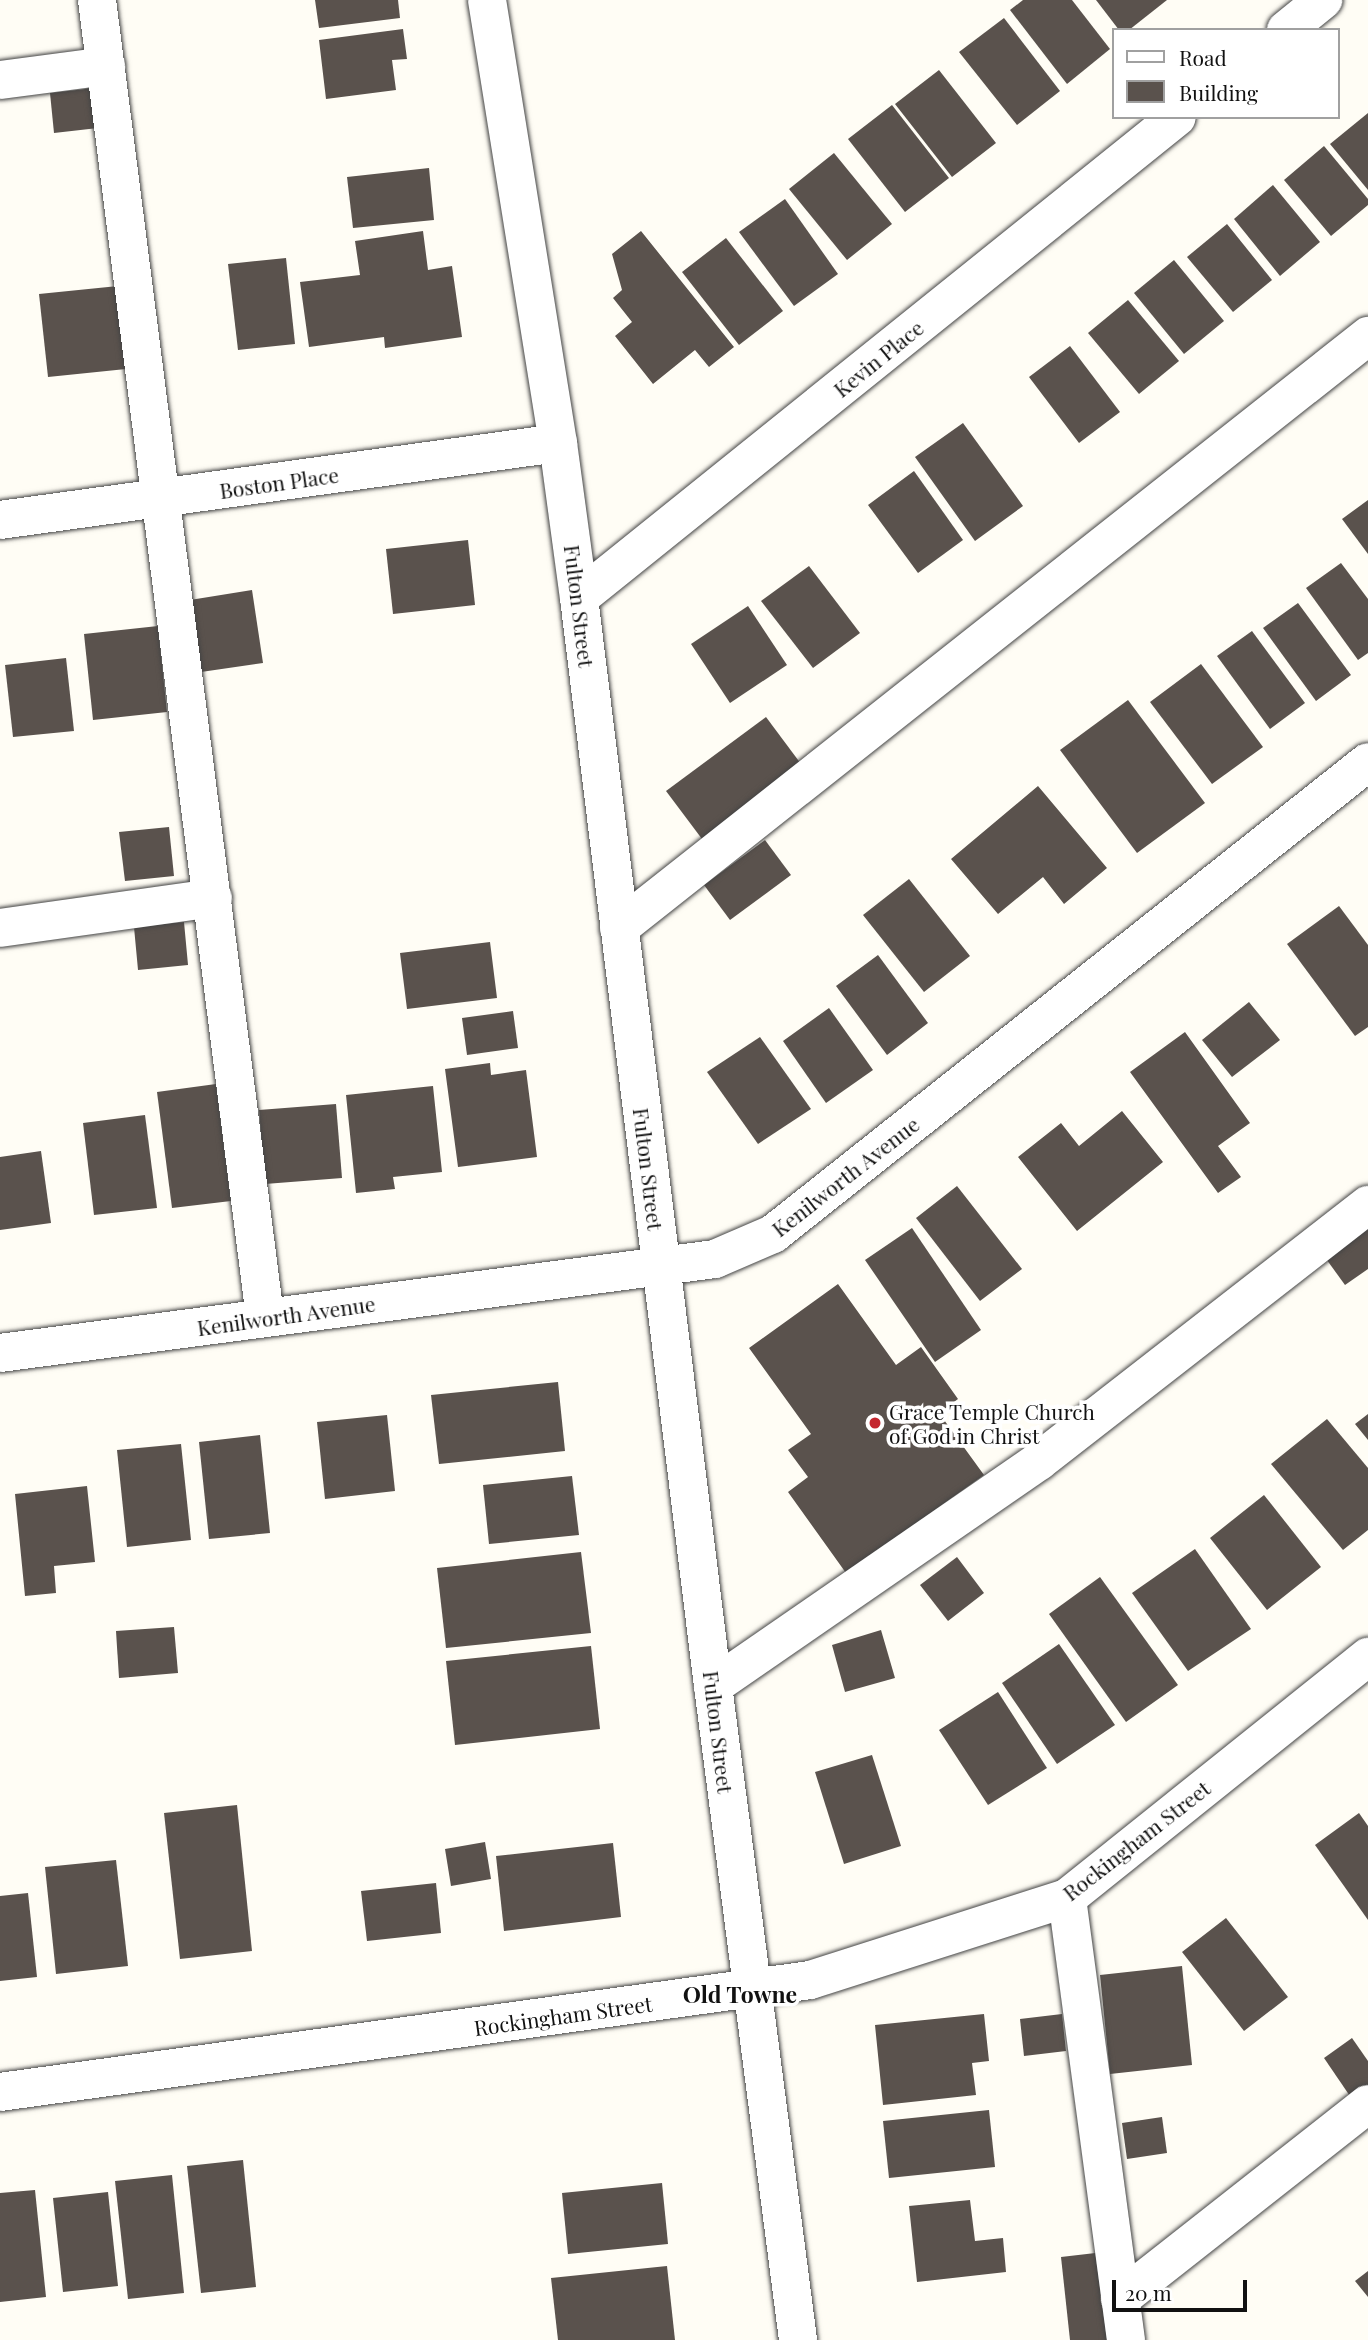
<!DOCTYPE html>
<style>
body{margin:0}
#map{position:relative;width:1368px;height:2340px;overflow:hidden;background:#fffdf5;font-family:"Playfair Display",serif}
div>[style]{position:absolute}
.building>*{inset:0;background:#5a524d}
.roads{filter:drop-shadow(0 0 2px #444) drop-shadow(0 0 2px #444)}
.minor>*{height:38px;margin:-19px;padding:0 19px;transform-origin:19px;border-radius:19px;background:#fff}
.dots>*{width:19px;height:19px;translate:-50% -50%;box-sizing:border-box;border:4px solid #fff;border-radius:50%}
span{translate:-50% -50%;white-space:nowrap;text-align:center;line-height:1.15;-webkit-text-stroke:7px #fff;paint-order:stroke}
.street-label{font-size:21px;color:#111}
.poi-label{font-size:21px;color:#111}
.left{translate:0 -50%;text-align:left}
.neighbourhood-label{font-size:23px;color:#111;font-weight:700}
.legend{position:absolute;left:1112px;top:28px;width:228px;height:91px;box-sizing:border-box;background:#fff;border:2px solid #a0a0a0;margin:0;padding:9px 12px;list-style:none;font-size:21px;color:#111}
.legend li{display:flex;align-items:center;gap:14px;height:35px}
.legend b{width:35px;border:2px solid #a0a0a0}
.scale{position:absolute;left:1112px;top:2280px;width:135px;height:32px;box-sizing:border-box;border:4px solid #111;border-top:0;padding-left:9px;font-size:21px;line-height:24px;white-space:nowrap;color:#111;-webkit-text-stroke:5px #fff;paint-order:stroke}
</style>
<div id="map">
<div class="building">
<i style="clip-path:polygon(315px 0,398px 0,400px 18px,319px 28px)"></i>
<i style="clip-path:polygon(1023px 0,1072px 0,1110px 49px,1067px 84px,1010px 10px)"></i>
<i style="clip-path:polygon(1096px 0,1167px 0,1129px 30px,1119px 30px)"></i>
<i style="clip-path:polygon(1004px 18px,1060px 91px,1017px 125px,959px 52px)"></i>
<i style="clip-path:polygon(403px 29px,407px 59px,392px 60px,396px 90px,326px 99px,319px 40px)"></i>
<i style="clip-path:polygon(939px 70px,996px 143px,952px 177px,895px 104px)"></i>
<i style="clip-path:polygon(94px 88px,98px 128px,54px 133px,50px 93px)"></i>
<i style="clip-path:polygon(892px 105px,949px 178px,905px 212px,848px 139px)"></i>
<i style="clip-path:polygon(1368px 113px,1368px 190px,1330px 144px)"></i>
<i style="clip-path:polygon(1324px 146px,1368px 199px,1368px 205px,1331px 236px,1284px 180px)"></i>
<i style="clip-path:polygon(834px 153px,892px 224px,847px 260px,789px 189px)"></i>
<i style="clip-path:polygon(429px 168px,434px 220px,353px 228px,347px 177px)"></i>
<i style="clip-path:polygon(1273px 185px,1320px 242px,1280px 276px,1234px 219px)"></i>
<i style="clip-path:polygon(785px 199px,838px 274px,794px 306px,739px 232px)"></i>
<i style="clip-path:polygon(1227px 224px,1272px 280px,1233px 312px,1187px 257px)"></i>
<i style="clip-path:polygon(423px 231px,428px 270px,452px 266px,462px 337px,385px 348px,384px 337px,309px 347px,300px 282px,360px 275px,355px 241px)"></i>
<i style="clip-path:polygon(641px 231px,734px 347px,709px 367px,695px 350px,653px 384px,615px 336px,632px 322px,613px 298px,622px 290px,612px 254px)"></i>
<i style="clip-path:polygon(726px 238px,783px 311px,739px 345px,682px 272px)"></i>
<i style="clip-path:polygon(286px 258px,295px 344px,238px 350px,228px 264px)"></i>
<i style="clip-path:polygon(1174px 260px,1224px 321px,1184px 354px,1134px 293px)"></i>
<i style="clip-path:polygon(118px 286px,126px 369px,48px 377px,39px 294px)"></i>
<i style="clip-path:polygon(1128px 300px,1179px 361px,1139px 394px,1088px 333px)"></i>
<i style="clip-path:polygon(1070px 346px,1120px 412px,1079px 443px,1029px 377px)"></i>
<i style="clip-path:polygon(963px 423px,1023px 506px,975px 541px,915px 457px)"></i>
<i style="clip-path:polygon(914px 471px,963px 540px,918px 573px,868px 505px)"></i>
<i style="clip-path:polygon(1368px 500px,1368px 554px,1342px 519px)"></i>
<i style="clip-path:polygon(468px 540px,475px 605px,393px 614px,386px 549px)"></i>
<i style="clip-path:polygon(1341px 563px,1368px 599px,1368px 653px,1358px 660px,1306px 588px)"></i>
<i style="clip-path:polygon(809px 566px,860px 633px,813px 668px,761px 601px)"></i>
<i style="clip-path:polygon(252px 590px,263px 663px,201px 672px,190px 600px)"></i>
<i style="clip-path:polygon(1298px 603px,1351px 675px,1316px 701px,1263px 628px)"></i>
<i style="clip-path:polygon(748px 606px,787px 665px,730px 703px,691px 644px)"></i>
<i style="clip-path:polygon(158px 626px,167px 712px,93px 720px,84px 634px)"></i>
<i style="clip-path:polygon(1252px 631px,1305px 703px,1270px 729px,1217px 656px)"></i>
<i style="clip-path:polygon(66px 658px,74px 731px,13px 737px,5px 665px)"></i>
<i style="clip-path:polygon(1201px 664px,1263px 747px,1212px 784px,1150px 702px)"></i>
<i style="clip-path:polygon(1128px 700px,1205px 803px,1137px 853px,1060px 750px)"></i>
<i style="clip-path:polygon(766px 717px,804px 768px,705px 843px,666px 791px)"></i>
<i style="clip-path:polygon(1038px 786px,1107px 868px,1064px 904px,1043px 877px,998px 914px,951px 859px)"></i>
<i style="clip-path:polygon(169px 827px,174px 876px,125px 881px,119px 832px)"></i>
<i style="clip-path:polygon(765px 840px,791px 875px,730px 920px,704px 885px)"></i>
<i style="clip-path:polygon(909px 879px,970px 956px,924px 992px,863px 915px)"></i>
<i style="clip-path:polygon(1339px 906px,1368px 945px,1368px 1027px,1355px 1036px,1287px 944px)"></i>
<i style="clip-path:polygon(184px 922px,188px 965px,138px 970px,134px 927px)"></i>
<i style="clip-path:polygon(490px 942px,497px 998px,407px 1009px,400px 953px)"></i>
<i style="clip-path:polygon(878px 955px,928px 1023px,887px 1055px,836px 986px)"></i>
<i style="clip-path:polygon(1249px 1002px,1280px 1040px,1232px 1077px,1202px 1040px)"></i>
<i style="clip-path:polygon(829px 1008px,873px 1070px,826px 1103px,783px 1041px)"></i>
<i style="clip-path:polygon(513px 1011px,518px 1048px,467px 1055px,462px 1018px)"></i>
<i style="clip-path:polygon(1185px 1032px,1250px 1123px,1218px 1146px,1241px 1177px,1218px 1193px,1130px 1072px)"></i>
<i style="clip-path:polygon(760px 1037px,811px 1109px,758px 1144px,707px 1072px)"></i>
<i style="clip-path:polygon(490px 1063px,491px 1075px,526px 1070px,537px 1157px,458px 1167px,445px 1069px)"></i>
<i style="clip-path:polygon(216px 1084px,231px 1201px,172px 1208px,157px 1092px)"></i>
<i style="clip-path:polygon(433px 1086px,442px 1172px,393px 1177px,395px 1189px,356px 1193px,346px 1095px)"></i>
<i style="clip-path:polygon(336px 1104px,342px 1178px,265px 1184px,259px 1110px)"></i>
<i style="clip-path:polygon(1122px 1111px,1163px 1162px,1077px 1231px,1018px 1157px,1061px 1123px,1079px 1146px)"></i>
<i style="clip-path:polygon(145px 1115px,157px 1208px,94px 1215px,83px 1123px)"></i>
<i style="clip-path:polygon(41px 1151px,51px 1223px,0 1230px,0 1157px)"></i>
<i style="clip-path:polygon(957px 1186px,1022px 1269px,980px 1301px,916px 1218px)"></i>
<i style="clip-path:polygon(1368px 1226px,1368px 1269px,1345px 1285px,1324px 1256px)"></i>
<i style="clip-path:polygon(912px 1228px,981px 1330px,935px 1362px,865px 1260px)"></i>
<i style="clip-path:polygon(838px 1284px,896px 1365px,921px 1347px,958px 1399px,939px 1413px,984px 1475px,846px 1573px,788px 1492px,808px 1477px,788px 1450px,811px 1434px,749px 1348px)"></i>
<i style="clip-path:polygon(558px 1382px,565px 1451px,439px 1464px,431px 1395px)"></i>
<i style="clip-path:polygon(1368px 1414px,1368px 1440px,1355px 1424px)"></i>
<i style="clip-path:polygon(387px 1415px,395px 1491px,325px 1499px,317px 1422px)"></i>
<i style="clip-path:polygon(1327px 1419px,1368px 1468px,1368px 1530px,1343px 1550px,1271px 1464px)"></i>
<i style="clip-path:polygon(260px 1435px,270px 1533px,209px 1539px,199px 1442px)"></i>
<i style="clip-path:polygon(181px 1444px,191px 1540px,127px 1547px,117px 1450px)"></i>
<i style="clip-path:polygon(572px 1476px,579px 1535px,489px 1544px,483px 1485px)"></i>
<i style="clip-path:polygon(87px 1486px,95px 1562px,54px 1566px,56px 1593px,25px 1596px,15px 1494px)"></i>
<i style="clip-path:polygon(1264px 1495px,1321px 1567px,1267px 1610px,1210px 1538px)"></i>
<i style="clip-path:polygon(1195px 1549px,1251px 1629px,1188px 1671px,1132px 1593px)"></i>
<i style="clip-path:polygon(581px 1552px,591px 1633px,446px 1648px,437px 1568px)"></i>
<i style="clip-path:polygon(957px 1557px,984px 1593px,948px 1621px,920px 1585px)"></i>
<i style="clip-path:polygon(1100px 1577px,1178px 1685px,1126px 1722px,1049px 1614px)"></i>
<i style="clip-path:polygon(174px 1627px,178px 1673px,119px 1678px,116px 1631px)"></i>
<i style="clip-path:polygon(881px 1630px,895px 1678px,845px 1692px,832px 1645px)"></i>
<i style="clip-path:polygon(1059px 1644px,1115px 1725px,1057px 1764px,1002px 1683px)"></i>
<i style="clip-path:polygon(591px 1646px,600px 1729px,455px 1745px,446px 1661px)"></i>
<i style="clip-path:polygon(998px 1692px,1047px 1768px,988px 1805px,939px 1730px)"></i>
<i style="clip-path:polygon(872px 1755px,901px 1846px,844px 1864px,815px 1772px)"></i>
<i style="clip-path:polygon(237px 1805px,252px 1951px,180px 1959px,164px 1813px)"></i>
<i style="clip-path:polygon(1359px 1813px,1368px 1826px,1368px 1920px,1315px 1845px)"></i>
<i style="clip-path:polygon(485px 1842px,491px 1879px,451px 1886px,445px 1849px)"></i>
<i style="clip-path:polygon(613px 1843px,621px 1917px,504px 1931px,496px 1856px)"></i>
<i style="clip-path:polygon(116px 1860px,128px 1966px,56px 1974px,45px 1867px)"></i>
<i style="clip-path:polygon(436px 1883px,441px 1933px,367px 1941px,361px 1891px)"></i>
<i style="clip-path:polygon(28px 1893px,37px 1977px,0 1981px,0 1896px)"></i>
<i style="clip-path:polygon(1226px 1918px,1288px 1997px,1244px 2031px,1182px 1952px)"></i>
<i style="clip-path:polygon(1182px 1966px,1192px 2065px,1110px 2074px,1100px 1975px)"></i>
<i style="clip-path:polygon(984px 2014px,989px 2061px,972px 2063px,976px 2095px,883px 2105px,875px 2025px)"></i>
<i style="clip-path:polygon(1062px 2014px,1066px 2051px,1024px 2056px,1020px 2019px)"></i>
<i style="clip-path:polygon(1352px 2038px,1368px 2061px,1368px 2092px,1354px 2102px,1324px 2058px)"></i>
<i style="clip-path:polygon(989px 2110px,995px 2167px,889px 2178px,883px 2121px)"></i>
<i style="clip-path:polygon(1162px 2117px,1167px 2153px,1127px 2159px,1122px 2123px)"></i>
<i style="clip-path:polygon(243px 2160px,256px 2287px,201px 2293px,187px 2166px)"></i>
<i style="clip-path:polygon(172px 2175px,184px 2293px,128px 2299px,115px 2181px)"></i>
<i style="clip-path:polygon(662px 2183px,668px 2244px,568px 2254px,562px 2193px)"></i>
<i style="clip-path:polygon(35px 2190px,46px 2297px,0 2302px,0 2193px)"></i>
<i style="clip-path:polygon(108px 2192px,118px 2286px,63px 2292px,53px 2198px)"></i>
<i style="clip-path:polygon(970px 2200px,975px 2241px,1003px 2238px,1006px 2272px,917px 2282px,909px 2206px)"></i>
<i style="clip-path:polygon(1104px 2252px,1114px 2340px,1070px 2340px,1061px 2257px)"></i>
<i style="clip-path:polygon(667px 2266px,675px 2340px,558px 2340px,551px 2278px)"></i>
<i style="clip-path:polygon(1368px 2271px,1368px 2297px,1355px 2281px)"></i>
</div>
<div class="roads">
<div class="minor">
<i style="left:97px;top:0;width:1328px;rotate:82.73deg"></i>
<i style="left:487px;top:0;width:449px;rotate:80.9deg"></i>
<i style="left:558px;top:443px;width:156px;rotate:82.3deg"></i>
<i style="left:579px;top:598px;width:1096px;rotate:82.98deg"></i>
<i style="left:713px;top:1686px;width:660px;rotate:82.59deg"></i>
<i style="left:1286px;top:30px;width:48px;rotate:-39deg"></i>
<i style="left:0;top:80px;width:107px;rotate:-7.5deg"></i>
<i style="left:0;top:520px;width:563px;rotate:-7.86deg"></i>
<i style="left:579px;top:598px;width:767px;rotate:-38.81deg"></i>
<i style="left:0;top:928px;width:215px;rotate:-8deg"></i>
<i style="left:619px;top:928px;width:955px;rotate:-38.32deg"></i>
<i style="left:0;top:1353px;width:721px;rotate:-7.49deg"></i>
<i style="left:715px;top:1259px;width:63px;rotate:-23.3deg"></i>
<i style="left:773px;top:1234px;width:759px;rotate:-38.42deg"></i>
<i style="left:713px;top:1686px;width:396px;rotate:-34.6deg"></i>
<i style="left:1039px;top:1461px;width:417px;rotate:-37.9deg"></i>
<i style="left:1067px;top:1898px;width:446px;rotate:82.4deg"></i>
<i style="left:0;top:2092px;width:818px;rotate:-7.87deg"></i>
<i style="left:810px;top:1980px;width:270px;rotate:-17.7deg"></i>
<i style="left:1067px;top:1898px;width:386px;rotate:-38.7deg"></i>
<i style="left:1120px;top:2299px;width:315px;rotate:-38.2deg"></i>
</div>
</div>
<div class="dots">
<i style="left:875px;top:1423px;background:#c4262e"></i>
</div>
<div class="street-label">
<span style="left:878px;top:358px;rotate:-39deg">Kevin Place</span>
<span style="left:279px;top:482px;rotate:-8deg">Boston Place</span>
<span style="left:580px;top:606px;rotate:83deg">Fulton Street</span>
<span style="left:649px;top:1169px;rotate:83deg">Fulton Street</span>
<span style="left:845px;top:1176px;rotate:-38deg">Kenilworth Avenue</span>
<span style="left:286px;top:1315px;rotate:-8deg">Kenilworth Avenue</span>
<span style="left:719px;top:1732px;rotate:83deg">Fulton Street</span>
<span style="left:1136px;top:1840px;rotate:-38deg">Rockingham Street</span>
<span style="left:563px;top:2015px;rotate:-8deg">Rockingham Street</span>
</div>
<div class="poi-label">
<span class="left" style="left:889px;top:1423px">Grace Temple Church<br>of God in Christ</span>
</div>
<div class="neighbourhood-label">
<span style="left:740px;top:1994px">Old Towne</span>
</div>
<ul class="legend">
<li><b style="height:9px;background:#fff"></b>Road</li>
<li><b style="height:19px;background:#5a524d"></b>Building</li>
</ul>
<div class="scale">20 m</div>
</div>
